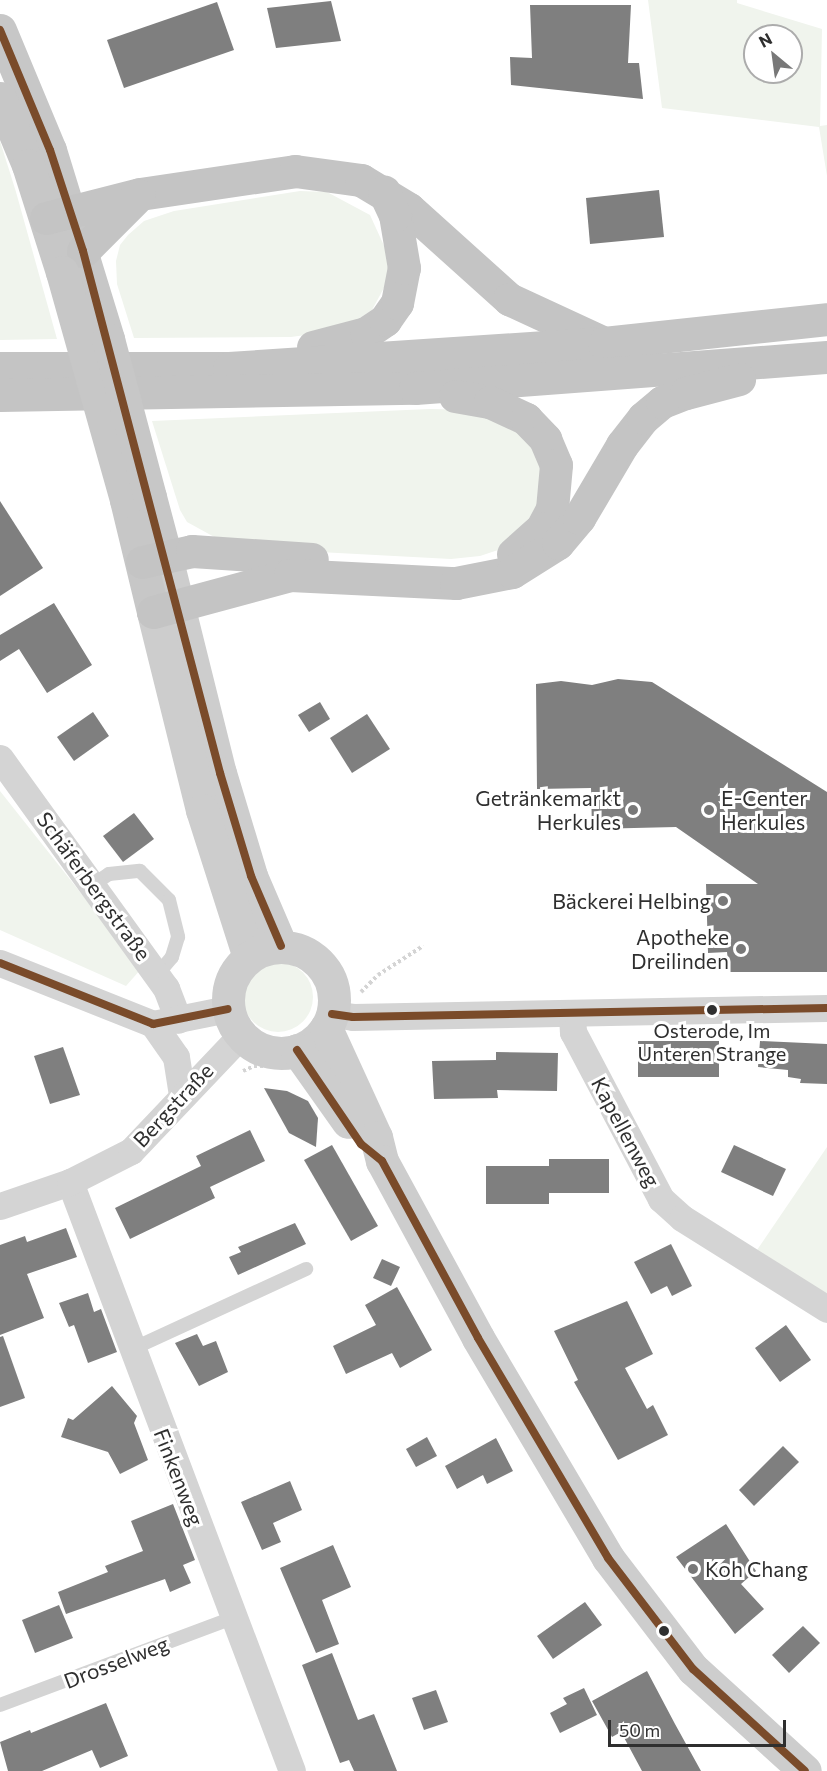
<!DOCTYPE html>
<meta charset="utf-8">
<style>
body{margin:0}
#map{position:relative;width:827px;height:1771px;overflow:hidden;background:#fff;font-family:Commissioner,sans-serif}
div>[style]{position:absolute}
.green>*{inset:0;background:#f0f4ed}
.round{border-radius:50%}
.building>*{inset:0;background:#7f7f7f}
.path>*{height:4px;margin-top:-2px;transform-origin:0;background:repeating-linear-gradient(90deg,#d4d4d4 0 3px,transparent 0 6px)}
.service>*{height:14px;margin:-7px;padding:0 7px;transform-origin:7px;border-radius:7px;background:#d4d4d4}
.minor>*{height:27px;margin:-13.5px;padding:0 13.5px;transform-origin:13.5px;border-radius:13.5px;background:#d4d4d4}
.secondary>*{height:33px;margin:-16.5px;padding:0 16.5px;transform-origin:16.5px;border-radius:16.5px;background:#cdcdcd}
.secondary>.ring{margin:-16.5px;padding:0;box-sizing:content-box;background:none;border:33px solid #cdcdcd;border-radius:50%}
.primary>*{height:33px;margin:-16.5px;padding:0 16.5px;transform-origin:16.5px;border-radius:16.5px;background:#c7c7c7}
.trunk>*{height:33px;margin:-16.5px;padding:0 16.5px;transform-origin:16.5px;border-radius:16.5px;background:#c4c4c4}
.primary-bridge>*{height:33px;margin:-16.5px;padding:0 16.5px;transform-origin:16.5px;border-radius:16.5px;background:#c7c7c7}
.bus-1>*{height:8px;margin:-4px;padding:0 4px;transform-origin:4px;border-radius:4px;background:#7a4b2a}
.dots>*{width:16px;height:16px;translate:-50% -50%;box-sizing:border-box;border:3px solid #fff;border-radius:50%}
span{translate:-50% -50%;white-space:nowrap;text-align:center;line-height:1.15;-webkit-text-stroke:6px #fff;paint-order:stroke}
.bus-label{font-size:20px;color:#2f2f2f}
.poi-label{font-size:21px;color:#2f2f2f}
.right{translate:-100% -50%;text-align:right}
.left{translate:0 -50%;text-align:left}
.street-label{font-size:21px;color:#2f2f2f}
.north{position:absolute;left:743px;top:24px;width:60px;height:60px;box-sizing:border-box;background:#fff;border:2px solid #acacac;border-radius:50%;rotate:331deg;font-size:16px;font-weight:700;line-height:24px;text-align:center;color:#2f2f2f}
.north::after{content:'';display:block;margin:auto;width:21px;height:27px;background:#787878;clip-path:polygon(50% 0,100% 100%,50% 72%,0 100%)}
.scale{position:absolute;left:608px;top:1720px;width:178px;height:27px;box-sizing:border-box;border:3px solid #2f2f2f;border-top:0;padding-left:8px;font-size:18px;line-height:21px;white-space:nowrap;color:#2f2f2f;-webkit-text-stroke:4px #fff;paint-order:stroke}
</style>
<div id="map">
<div class="green">
<i style="clip-path:polygon(evenodd,648px 0,737px 0,737px 3px,822px 29px,820px 126px,827px 125px,827px 176px,819px 127px,662px 108px,648px 0,755px 36px,791px 36px,791px 72px,755px 72px,755px 36px)"></i>
<i style="clip-path:polygon(0 141px,16px 192px,57px 339px,0 340px)"></i>
<i style="clip-path:polygon(300px 191px,327px 192px,370px 215px,391px 261px,386px 284px,372px 310px,342px 330px,291px 337px,134px 338px,117px 284px,116px 261px,120px 245px,128px 235px,144px 221px,174px 211px)"></i>
<i style="clip-path:polygon(430px 409px,476px 410px,505px 420px,535px 445px,543px 468px,540px 506px,501px 549px,480px 556px,451px 559px,319px 552px,218px 539px,187px 522px,180px 510px,152px 421px)"></i>
<i style="clip-path:polygon(0 791px,141px 969px,126px 986px,0 930px)"></i>
<i class="round" style="left:243px;top:962px;width:70px;height:70px"></i>
<i style="clip-path:polygon(827px 1147px,827px 1302px,755px 1253px)"></i>
</div>
<div class="building">
<i style="clip-path:polygon(331px 1px,341px 41px,276px 48px,267px 8px)"></i>
<i style="clip-path:polygon(217px 2px,234px 50px,124px 88px,107px 40px)"></i>
<i style="clip-path:polygon(530px 5px,631px 5px,628px 63px,639px 63px,643px 99px,511px 85px,510px 57px,532px 58px)"></i>
<i style="clip-path:polygon(659px 190px,664px 237px,590px 244px,586px 198px)"></i>
<i style="clip-path:polygon(0 501px,43px 568px,0 596px)"></i>
<i style="clip-path:polygon(54px 603px,92px 665px,47px 693px,19px 649px,0 661px,0 635px)"></i>
<i style="clip-path:polygon(618px 679px,652px 682px,827px 792px,827px 972px,729px 972px,727px 952px,708px 953px,706px 884px,758px 884px,676px 827px,592px 829px,591px 788px,537px 789px,536px 684px,561px 681px,592px 685px)"></i>
<i style="clip-path:polygon(320px 702px,330px 719px,309px 732px,298px 715px)"></i>
<i style="clip-path:polygon(93px 712px,109px 736px,74px 761px,57px 737px)"></i>
<i style="clip-path:polygon(367px 714px,390px 749px,352px 773px,330px 738px)"></i>
<i style="clip-path:polygon(134px 813px,154px 839px,123px 862px,103px 836px)"></i>
<i style="clip-path:polygon(638px 1041px,719px 1041px,719px 1077px,638px 1077px)"></i>
<i style="clip-path:polygon(760px 1041px,827px 1044px,827px 1084px,800px 1083px,801px 1079px,788px 1077px,788px 1070px,758px 1067px)"></i>
<i style="clip-path:polygon(63px 1047px,80px 1095px,50px 1104px,34px 1056px)"></i>
<i style="clip-path:polygon(496px 1052px,558px 1053px,557px 1091px,497px 1090px,498px 1098px,434px 1099px,432px 1061px,496px 1060px)"></i>
<i style="clip-path:polygon(264px 1088px,287px 1091px,308px 1101px,318px 1118px,316px 1147px,289px 1133px)"></i>
<i style="clip-path:polygon(250px 1130px,265px 1161px,210px 1187px,215px 1198px,130px 1239px,115px 1208px,201px 1166px,196px 1156px)"></i>
<i style="clip-path:polygon(332px 1145px,378px 1226px,351px 1241px,304px 1160px)"></i>
<i style="clip-path:polygon(734px 1145px,786px 1169px,773px 1196px,721px 1172px)"></i>
<i style="clip-path:polygon(549px 1159px,609px 1159px,609px 1193px,549px 1193px,549px 1204px,486px 1204px,486px 1166px,549px 1166px)"></i>
<i style="clip-path:polygon(295px 1223px,306px 1244px,238px 1275px,229px 1257px,241px 1252px,238px 1247px)"></i>
<i style="clip-path:polygon(66px 1228px,77px 1257px,27px 1274px,44px 1318px,0 1335px,0 1245px,25px 1236px,27px 1242px)"></i>
<i style="clip-path:polygon(671px 1244px,692px 1286px,672px 1296px,667px 1286px,651px 1294px,634px 1262px)"></i>
<i style="clip-path:polygon(382px 1259px,400px 1267px,391px 1286px,373px 1278px)"></i>
<i style="clip-path:polygon(397px 1287px,432px 1350px,400px 1368px,392px 1353px,346px 1374px,333px 1346px,376px 1325px,365px 1305px)"></i>
<i style="clip-path:polygon(88px 1293px,94px 1312px,101px 1309px,117px 1352px,88px 1363px,74px 1325px,69px 1327px,59px 1303px)"></i>
<i style="clip-path:polygon(627px 1301px,653px 1354px,625px 1368px,647px 1409px,653px 1405px,668px 1435px,618px 1460px,574px 1382px,578px 1380px,554px 1331px)"></i>
<i style="clip-path:polygon(786px 1325px,811px 1360px,780px 1382px,755px 1348px)"></i>
<i style="clip-path:polygon(197px 1334px,203px 1346px,216px 1341px,228px 1372px,199px 1386px,175px 1343px)"></i>
<i style="clip-path:polygon(3px 1336px,25px 1398px,0 1407px,0 1337px)"></i>
<i style="clip-path:polygon(112px 1386px,137px 1416px,134px 1423px,148px 1460px,120px 1474px,108px 1452px,61px 1437px,68px 1418px,73px 1420px)"></i>
<i style="clip-path:polygon(427px 1437px,437px 1456px,416px 1467px,406px 1449px)"></i>
<i style="clip-path:polygon(496px 1438px,513px 1471px,487px 1484px,483px 1475px,457px 1489px,445px 1466px)"></i>
<i style="clip-path:polygon(783px 1446px,799px 1462px,754px 1506px,739px 1490px)"></i>
<i style="clip-path:polygon(290px 1481px,302px 1510px,273px 1523px,281px 1542px,262px 1550px,241px 1502px)"></i>
<i style="clip-path:polygon(173px 1504px,195px 1560px,183px 1565px,191px 1583px,170px 1592px,165px 1579px,66px 1614px,58px 1592px,108px 1572px,105px 1566px,143px 1551px,131px 1521px)"></i>
<i style="clip-path:polygon(726px 1524px,756px 1571px,741px 1584px,764px 1609px,735px 1634px,676px 1557px)"></i>
<i style="clip-path:polygon(333px 1545px,351px 1587px,322px 1600px,339px 1644px,316px 1653px,280px 1568px)"></i>
<i style="clip-path:polygon(585px 1602px,602px 1625px,553px 1659px,537px 1636px)"></i>
<i style="clip-path:polygon(59px 1605px,73px 1638px,35px 1653px,22px 1620px)"></i>
<i style="clip-path:polygon(803px 1626px,820px 1643px,789px 1673px,772px 1655px)"></i>
<i style="clip-path:polygon(332px 1653px,358px 1720px,374px 1714px,397px 1771px,354px 1771px,349px 1760px,340px 1763px,302px 1665px)"></i>
<i style="clip-path:polygon(647px 1671px,675px 1724px,701px 1771px,642px 1771px,621px 1732px,612px 1737px,592px 1701px)"></i>
<i style="clip-path:polygon(584px 1688px,597px 1715px,560px 1733px,550px 1713px,567px 1704px,563px 1698px)"></i>
<i style="clip-path:polygon(436px 1690px,448px 1722px,424px 1730px,412px 1698px)"></i>
<i style="clip-path:polygon(106px 1703px,128px 1756px,100px 1768px,92px 1750px,42px 1771px,8px 1771px,0 1742px,30px 1730px,31px 1733px)"></i>
</div>
<div class="path">
<i style="left:361px;top:992px;width:24px;rotate:-45deg"></i>
<i style="left:378px;top:975px;width:54px;rotate:-32.8deg"></i>
<i style="left:243px;top:1071px;width:12px;rotate:-24deg"></i>
<i style="left:254px;top:1066px;width:19px"></i>
</div>
<div class="service">
<i style="left:94px;top:884px;width:18px;rotate:-34deg"></i>
<i style="left:109px;top:874px;width:31px;rotate:-6deg"></i>
<i style="left:140px;top:871px;width:41px;rotate:45deg"></i>
<i style="left:169px;top:900px;width:38px;rotate:76deg"></i>
<i style="left:178px;top:937px;width:21px;rotate:107deg"></i>
<i style="left:172px;top:957px;width:23px;rotate:130deg"></i>
<i style="left:130px;top:1350px;width:194px;rotate:-24.7deg"></i>
<i style="left:0;top:1705px;width:249px;rotate:-20.5deg"></i>
</div>
<div class="minor">
<i style="left:0;top:758px;width:284px;rotate:54.2deg"></i>
<i style="left:166px;top:988px;width:34px;rotate:69deg"></i>
<i style="left:0;top:963px;width:165px;rotate:21.7deg"></i>
<i style="left:153px;top:1024px;width:76px;rotate:-11.3deg"></i>
<i style="left:332px;top:1014px;width:21px;rotate:8deg"></i>
<i style="left:353px;top:1017px;width:474px;rotate:-1.1deg"></i>
<i style="left:572px;top:1014px;width:18px;rotate:87deg"></i>
<i style="left:573px;top:1032px;width:189px;rotate:62.2deg"></i>
<i style="left:661px;top:1199px;width:28px;rotate:42deg"></i>
<i style="left:682px;top:1218px;width:171px;rotate:32.1deg"></i>
<i style="left:153px;top:1024px;width:40px;rotate:55.1deg"></i>
<i style="left:176px;top:1057px;width:39px;rotate:81deg"></i>
<i style="left:70px;top:1182px;width:629px;rotate:69.35deg"></i>
<i style="left:0;top:1206px;width:74px;rotate:-18.9deg"></i>
<i style="left:70px;top:1182px;width:68px;rotate:-26.9deg"></i>
<i style="left:131px;top:1151px;width:160px;rotate:-46.5deg"></i>
</div>
<div class="secondary">
<i style="left:166px;top:557px;width:223px;rotate:76deg"></i>
<i style="left:220px;top:773px;width:108px;rotate:73.2deg"></i>
<i style="left:251px;top:876px;width:76px;rotate:66.8deg"></i>
<i style="left:153px;top:612px;width:204px;rotate:76.1deg"></i>
<i style="left:202px;top:810px;width:154px;rotate:72.3deg"></i>
<i class="ring" style="left:228px;top:947px;width:73px;height:73px"></i>
<i style="left:326px;top:1028px;width:120px;rotate:65.4deg"></i>
<i style="left:376px;top:1137px;width:25px;rotate:76deg"></i>
<i style="left:382px;top:1161px;width:201px;rotate:61.5deg"></i>
<i style="left:478px;top:1338px;width:256px;rotate:59.4deg"></i>
<i style="left:608px;top:1558px;width:140px;rotate:52.6deg"></i>
<i style="left:693px;top:1669px;width:151px;rotate:42.3deg"></i>
<i style="left:297px;top:1050px;width:88px;rotate:54.7deg"></i>
</div>
<div class="primary">
<i style="left:0;top:30px;width:130px;rotate:67.4deg"></i>
<i style="left:50px;top:150px;width:198px;rotate:72.9deg"></i>
<i style="left:0;top:98px;width:73px;rotate:67.3deg"></i>
<i style="left:28px;top:165px;width:112px;rotate:72.4deg"></i>
<i style="left:150px;top:497px;width:62px;rotate:75.1deg"></i>
<i style="left:126px;top:500px;width:115px;rotate:76.4deg"></i>
</div>
<div class="trunk">
<i style="left:46px;top:218px;width:97px;rotate:-14.3deg"></i>
<i style="left:140px;top:194px;width:157px;rotate:-8.4deg"></i>
<i style="left:295px;top:171px;width:67px;rotate:7.8deg"></i>
<i style="left:361px;top:180px;width:56px;rotate:31.1deg"></i>
<i style="left:409px;top:209px;width:135px;rotate:42deg"></i>
<i style="left:509px;top:299px;width:100px;rotate:24.8deg"></i>
<i style="left:83px;top:251px;width:79px;rotate:-45deg"></i>
<i style="left:313px;top:347px;width:55px;rotate:-14.8deg"></i>
<i style="left:366px;top:333px;width:23px;rotate:-34deg"></i>
<i style="left:385px;top:320px;width:21px;rotate:-55deg"></i>
<i style="left:397px;top:303px;width:36px;rotate:-79deg"></i>
<i style="left:404px;top:268px;width:54px;rotate:-99.6deg"></i>
<i style="left:395px;top:215px;width:26px;rotate:-115deg"></i>
<i style="left:0;top:368px;width:229px"></i>
<i style="left:229px;top:368px;width:376px;rotate:-3.8deg"></i>
<i style="left:604px;top:343px;width:224px;rotate:-6.1deg"></i>
<i style="left:0;top:395px;width:415px;rotate:-1deg"></i>
<i style="left:415px;top:388px;width:413px;rotate:-4.3deg"></i>
<i style="left:455px;top:396px;width:36px;rotate:10deg"></i>
<i style="left:490px;top:402px;width:40px;rotate:25deg"></i>
<i style="left:526px;top:419px;width:28px;rotate:46deg"></i>
<i style="left:545px;top:439px;width:28px;rotate:67deg"></i>
<i style="left:556px;top:465px;width:44px;rotate:95.2deg"></i>
<i style="left:552px;top:509px;width:21px;rotate:118deg"></i>
<i style="left:542px;top:528px;width:39px;rotate:138deg"></i>
<i style="left:142px;top:562px;width:51px;rotate:-12.4deg"></i>
<i style="left:192px;top:551px;width:120px;rotate:3.8deg"></i>
<i style="left:153px;top:612px;width:142px;rotate:-15.1deg"></i>
<i style="left:290px;top:575px;width:166px;rotate:2.8deg"></i>
<i style="left:456px;top:583px;width:57px;rotate:-11.1deg"></i>
<i style="left:512px;top:572px;width:54px;rotate:-32.2deg"></i>
<i style="left:558px;top:543px;width:33px;rotate:-50deg"></i>
<i style="left:579px;top:518px;width:85px;rotate:-59.5deg"></i>
<i style="left:622px;top:445px;width:34px;rotate:-52deg"></i>
<i style="left:643px;top:418px;width:25px;rotate:-40deg"></i>
<i style="left:662px;top:402px;width:26px;rotate:-21deg"></i>
<i style="left:686px;top:393px;width:55px;rotate:-14.8deg"></i>
</div>
<div class="primary-bridge">
<i style="left:62px;top:272px;width:237px;rotate:74.3deg"></i>
<i style="left:108px;top:339px;width:163px;rotate:75.1deg"></i>
</div>
<div class="bus-1">
<i style="left:0;top:30px;width:130px;rotate:67.4deg"></i>
<i style="left:50px;top:150px;width:106px;rotate:71.9deg"></i>
<i style="left:83px;top:251px;width:540px;rotate:75.29deg"></i>
<i style="left:220px;top:773px;width:108px;rotate:73.2deg"></i>
<i style="left:251px;top:876px;width:76px;rotate:66.8deg"></i>
<i style="left:0;top:963px;width:165px;rotate:21.7deg"></i>
<i style="left:153px;top:1024px;width:76px;rotate:-11.3deg"></i>
<i style="left:332px;top:1014px;width:21px;rotate:8deg"></i>
<i style="left:353px;top:1017px;width:474px;rotate:-1.1deg"></i>
<i style="left:297px;top:1050px;width:114px;rotate:55.8deg"></i>
<i style="left:361px;top:1144px;width:27px;rotate:39deg"></i>
<i style="left:382px;top:1161px;width:201px;rotate:61.5deg"></i>
<i style="left:478px;top:1338px;width:256px;rotate:59.4deg"></i>
<i style="left:608px;top:1558px;width:140px;rotate:52.6deg"></i>
<i style="left:693px;top:1669px;width:151px;rotate:42.3deg"></i>
</div>
<div class="dots">
<i style="left:633px;top:810px;background:#787878"></i>
<i style="left:709px;top:810px;background:#787878"></i>
<i style="left:723px;top:901px;background:#787878"></i>
<i style="left:741px;top:949px;background:#787878"></i>
<i style="left:712px;top:1010px;background:#2f2f2f"></i>
<i style="left:693px;top:1569px;background:#787878"></i>
<i style="left:664px;top:1631px;background:#2f2f2f"></i>
</div>
<div class="bus-label">
<span style="left:712px;top:1042px">Osterode, Im<br>Unteren Strange</span>
</div>
<div class="poi-label">
<span class="right" style="left:621px;top:810px">Getränkemarkt<br>Herkules</span>
<span class="left" style="left:721px;top:810px">E-Center<br>Herkules</span>
<span class="right" style="left:711px;top:901px">Bäckerei Helbing</span>
<span class="right" style="left:729px;top:949px">Apotheke<br>Dreilinden</span>
<span class="left" style="left:705px;top:1569px">Koh Chang</span>
</div>
<div class="street-label">
<span style="left:94px;top:886px;rotate:54deg">Schäferbergstraße</span>
<span style="left:173px;top:1105px;rotate:-47deg">Bergstraße</span>
<span style="left:626px;top:1132px;rotate:62deg">Kapellenweg</span>
<span style="left:179px;top:1477px;rotate:69deg">Finkenweg</span>
<span style="left:116px;top:1662px;rotate:-21deg">Drosselweg</span>
</div>
<div class="north">N</div>
<div class="scale">50 m</div>
</div>
